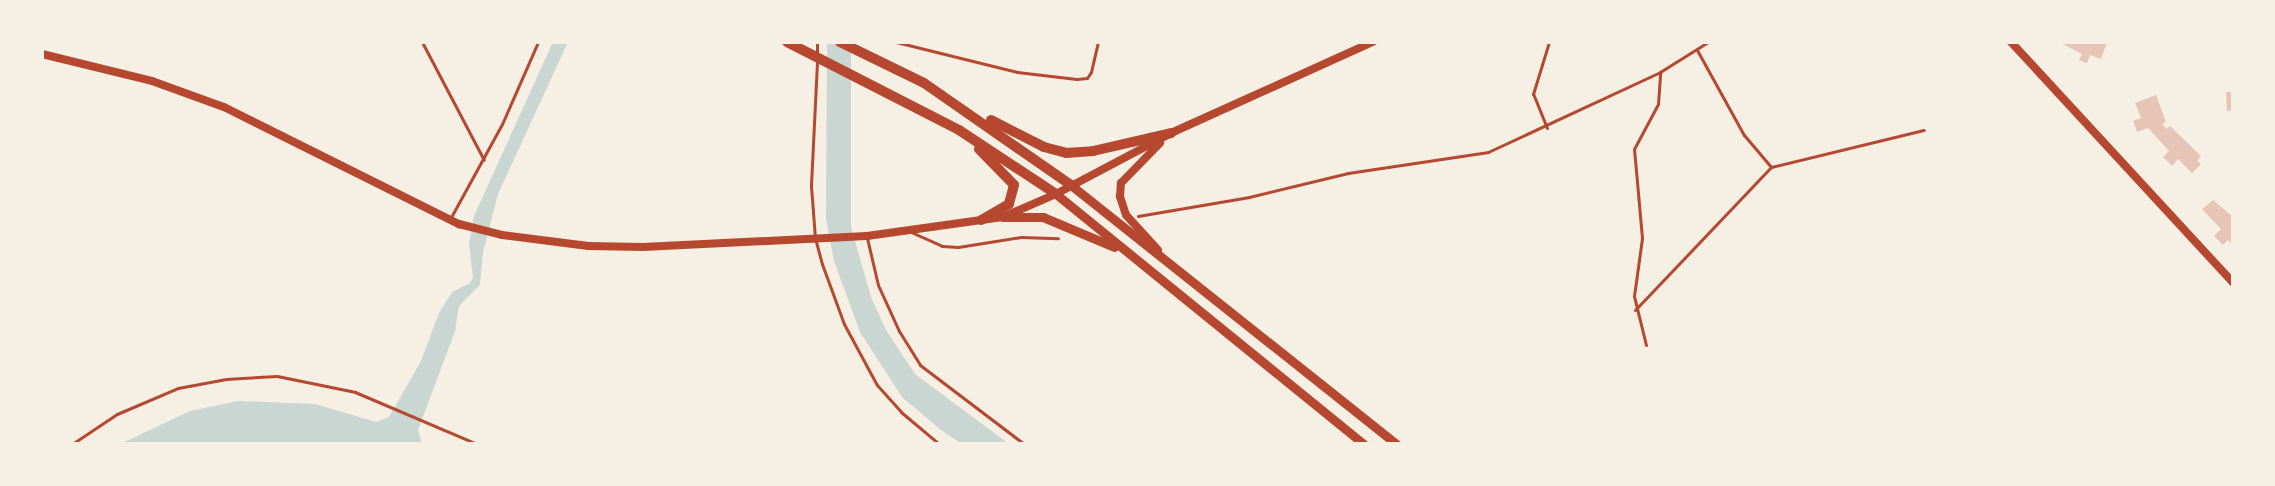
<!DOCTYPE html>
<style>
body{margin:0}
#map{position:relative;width:2275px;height:486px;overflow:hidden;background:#f6efe4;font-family:Signika,sans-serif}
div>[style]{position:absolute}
.water>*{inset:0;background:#c9d6d2}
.building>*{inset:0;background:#e6c5b7}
.service>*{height:3px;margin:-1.5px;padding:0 1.5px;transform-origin:1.5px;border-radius:1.5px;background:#b5482f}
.tertiary>*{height:8px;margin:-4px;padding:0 4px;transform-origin:4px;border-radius:4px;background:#b5482f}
.secondary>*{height:9px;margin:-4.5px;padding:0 4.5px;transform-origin:4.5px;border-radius:4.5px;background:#b5482f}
.trunk>*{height:10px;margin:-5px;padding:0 5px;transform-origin:5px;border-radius:5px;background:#b5482f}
span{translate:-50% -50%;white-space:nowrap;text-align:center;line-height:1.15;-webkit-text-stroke:6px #f6efe4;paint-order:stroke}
.frame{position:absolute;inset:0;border:44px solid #f6efe4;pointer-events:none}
</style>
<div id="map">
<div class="water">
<i style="clip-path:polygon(553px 42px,568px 42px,498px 194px,483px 252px,480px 285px,459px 306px,455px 331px,418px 430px,422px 444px,120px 444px,190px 411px,238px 401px,315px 404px,376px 422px,389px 417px,421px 361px,439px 313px,452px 292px,470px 283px,473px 277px,469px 244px,474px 216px)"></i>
<i style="clip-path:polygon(827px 42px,851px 42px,851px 227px,871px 297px,886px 330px,915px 374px,1009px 444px,962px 444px,941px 430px,902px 397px,860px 332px,834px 261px,826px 219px)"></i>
</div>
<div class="building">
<i style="clip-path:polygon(2059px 42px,2107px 42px,2101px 59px,2090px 55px,2087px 63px,2079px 60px,2082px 54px)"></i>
<i style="clip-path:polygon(2226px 92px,2233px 92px,2233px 110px,2227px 111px)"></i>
<i style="clip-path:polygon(2156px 95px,2166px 122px,2162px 124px,2167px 129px,2170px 126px,2201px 156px,2197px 161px,2201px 164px,2192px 173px,2178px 159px,2172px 166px,2163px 157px,2169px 151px,2148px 128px,2137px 132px,2133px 121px,2141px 118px,2135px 103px)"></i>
<i style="clip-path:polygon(2213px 200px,2233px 217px,2233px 245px,2228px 240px,2223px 245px,2214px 236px,2221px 229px,2202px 209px)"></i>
</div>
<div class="service">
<i style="left:422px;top:42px;width:133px;rotate:62.3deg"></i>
<i style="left:896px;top:42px;width:125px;rotate:13.9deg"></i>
<i style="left:1017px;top:72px;width:60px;rotate:6.7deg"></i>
<i style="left:1077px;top:79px;width:10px;rotate:-6deg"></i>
<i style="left:1087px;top:78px;width:7px;rotate:-56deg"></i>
<i style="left:1091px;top:72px;width:31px;rotate:-77deg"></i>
<i style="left:1697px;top:50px;width:97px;rotate:61.1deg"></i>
<i style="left:1744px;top:135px;width:42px;rotate:49.8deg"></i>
<i style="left:817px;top:55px;width:13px;rotate:-90deg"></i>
<i style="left:817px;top:62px;width:124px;rotate:92.8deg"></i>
<i style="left:811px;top:186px;width:52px;rotate:85.6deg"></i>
<i style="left:815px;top:238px;width:27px;rotate:75deg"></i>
<i style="left:822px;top:264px;width:64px;rotate:69.9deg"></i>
<i style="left:844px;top:324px;width:69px;rotate:61.6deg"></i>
<i style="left:877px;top:385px;width:36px;rotate:48deg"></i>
<i style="left:901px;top:412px;width:50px;rotate:40.1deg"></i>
<i style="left:1547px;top:128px;width:37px;rotate:-112deg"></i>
<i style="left:1533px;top:94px;width:54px;rotate:-72.9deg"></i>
<i style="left:1138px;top:216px;width:113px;rotate:-9.7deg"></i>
<i style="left:1249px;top:197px;width:102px;rotate:-13.6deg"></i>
<i style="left:1348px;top:173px;width:142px;rotate:-8.5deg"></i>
<i style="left:1488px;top:152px;width:190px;rotate:-24.9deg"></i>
<i style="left:1660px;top:72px;width:57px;rotate:-32deg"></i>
<i style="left:450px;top:219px;width:108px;rotate:-61.3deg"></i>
<i style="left:502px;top:124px;width:90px;rotate:-66.3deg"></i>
<i style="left:911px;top:232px;width:34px;rotate:24deg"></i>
<i style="left:942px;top:246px;width:16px;rotate:4deg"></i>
<i style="left:958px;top:247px;width:64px;rotate:-9deg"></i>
<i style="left:1021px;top:237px;width:37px;rotate:2deg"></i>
<i style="left:867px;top:238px;width:48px;rotate:76.8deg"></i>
<i style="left:878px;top:285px;width:51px;rotate:65.5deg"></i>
<i style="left:899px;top:331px;width:40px;rotate:58deg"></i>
<i style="left:920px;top:365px;width:131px;rotate:37.2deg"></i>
<i style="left:1635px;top:310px;width:197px;rotate:-46.4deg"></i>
<i style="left:1771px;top:167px;width:157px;rotate:-13.6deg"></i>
<i style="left:1646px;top:345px;width:50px;rotate:-103.8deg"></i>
<i style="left:1634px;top:296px;width:59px;rotate:-82.1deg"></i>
<i style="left:1642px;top:238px;width:89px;rotate:-95.1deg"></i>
<i style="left:1634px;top:149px;width:51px;rotate:-61.9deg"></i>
<i style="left:1658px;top:104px;width:32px;rotate:-86deg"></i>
<i style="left:72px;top:444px;width:54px;rotate:-33.7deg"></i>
<i style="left:117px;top:414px;width:66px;rotate:-23.1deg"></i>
<i style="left:178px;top:388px;width:49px;rotate:-10.6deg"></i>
<i style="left:226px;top:379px;width:51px;rotate:-3.4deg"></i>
<i style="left:277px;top:376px;width:80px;rotate:11.6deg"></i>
<i style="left:355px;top:392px;width:133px;rotate:23.1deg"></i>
</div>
<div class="tertiary">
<i style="left:2011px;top:42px;width:328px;rotate:47.3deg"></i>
<i style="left:42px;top:54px;width:113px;rotate:13.8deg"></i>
<i style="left:152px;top:81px;width:77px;rotate:19.9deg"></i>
<i style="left:224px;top:107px;width:263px;rotate:26.5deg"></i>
<i style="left:459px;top:224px;width:44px;rotate:14.3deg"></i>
<i style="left:502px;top:235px;width:87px;rotate:7.3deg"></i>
<i style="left:588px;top:246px;width:55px;rotate:1deg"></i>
<i style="left:643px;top:247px;width:224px;rotate:-2.8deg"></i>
<i style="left:867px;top:236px;width:137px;rotate:-8deg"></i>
<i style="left:1003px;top:217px;width:58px;rotate:-23.5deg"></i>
<i style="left:1056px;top:194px;width:130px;rotate:-27.9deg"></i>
<i style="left:1171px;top:133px;width:222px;rotate:-24.3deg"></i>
<i style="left:1158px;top:250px;width:47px;rotate:-132.4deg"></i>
<i style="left:1126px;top:215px;width:20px;rotate:-108deg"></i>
<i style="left:1120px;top:196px;width:13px;rotate:-86deg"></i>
<i style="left:1121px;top:183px;width:56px;rotate:-45.7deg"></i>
</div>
<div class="secondary">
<i style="left:1072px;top:186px;width:414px;rotate:38.5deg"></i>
<i style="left:1056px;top:194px;width:397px;rotate:39.1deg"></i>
<i style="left:1003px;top:217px;width:40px"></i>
<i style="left:1043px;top:217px;width:77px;rotate:22.9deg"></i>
</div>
<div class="trunk">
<i style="left:787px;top:42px;width:193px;rotate:27.1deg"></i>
<i style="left:959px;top:130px;width:116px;rotate:33.4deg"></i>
<i style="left:840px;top:42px;width:93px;rotate:26deg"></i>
<i style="left:924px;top:83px;width:180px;rotate:34.8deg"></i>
<i style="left:991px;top:120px;width:59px;rotate:27deg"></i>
<i style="left:1044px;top:147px;width:23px;rotate:15deg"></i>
<i style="left:1066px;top:153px;width:27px;rotate:-4deg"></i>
<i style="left:1093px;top:151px;width:80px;rotate:-13deg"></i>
<i style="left:979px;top:149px;width:50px;rotate:45.8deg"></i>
<i style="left:1014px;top:185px;width:20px;rotate:105deg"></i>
<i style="left:1009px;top:204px;width:32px;rotate:150deg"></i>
</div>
<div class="frame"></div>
</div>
